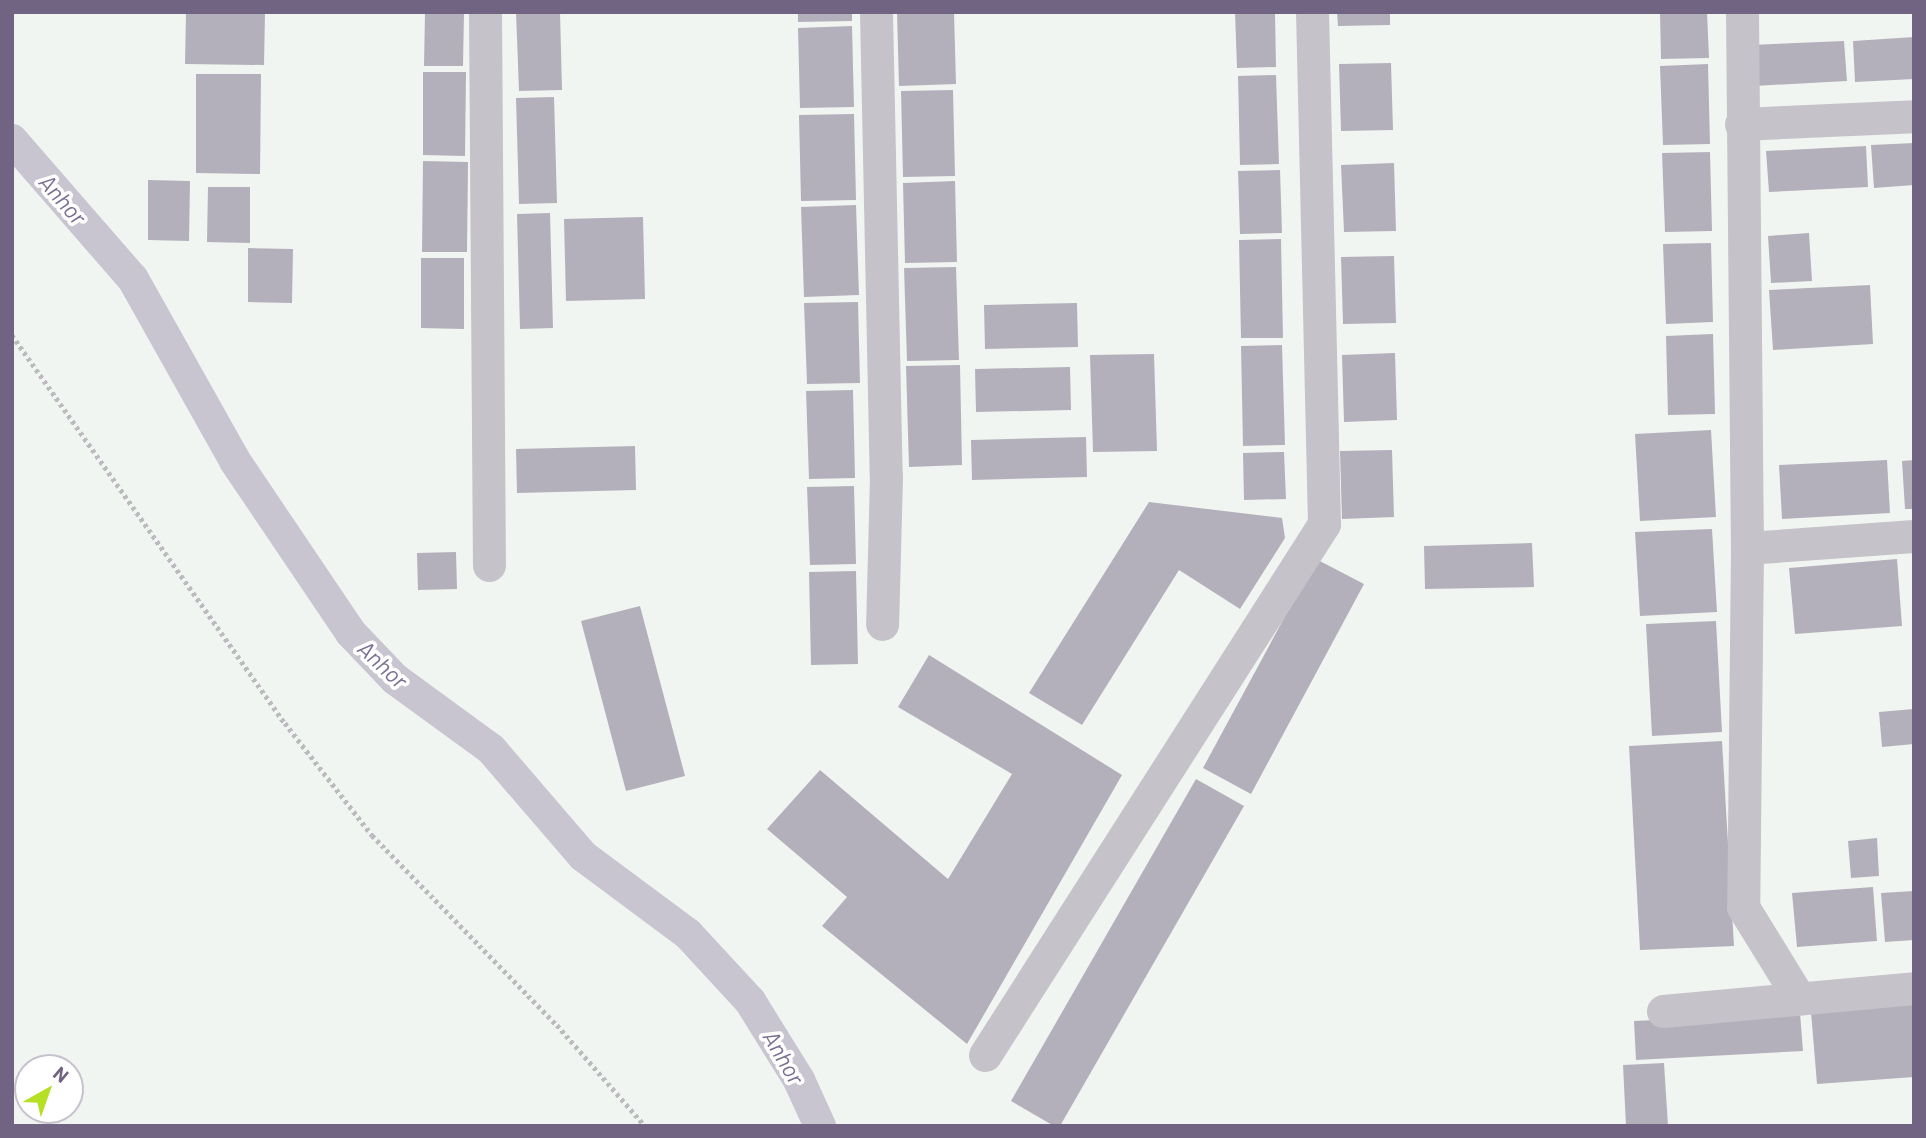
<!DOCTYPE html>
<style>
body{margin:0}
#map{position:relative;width:1926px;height:1138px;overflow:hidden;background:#f1f5f1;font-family:Barlow,sans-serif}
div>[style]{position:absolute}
.canal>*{height:32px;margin:-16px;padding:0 16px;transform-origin:16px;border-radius:16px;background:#c8c5d1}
.building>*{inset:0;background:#b4b0bb}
.path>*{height:4.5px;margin-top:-2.25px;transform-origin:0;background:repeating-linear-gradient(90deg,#bcbabe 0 3.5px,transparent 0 7px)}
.minor>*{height:33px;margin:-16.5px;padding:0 16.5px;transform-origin:16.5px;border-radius:16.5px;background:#c5c2c9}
span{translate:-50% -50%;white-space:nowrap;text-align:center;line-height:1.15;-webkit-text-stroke:7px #fff;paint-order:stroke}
.water-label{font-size:23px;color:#796f93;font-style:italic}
.frame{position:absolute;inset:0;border:14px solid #716482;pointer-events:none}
.north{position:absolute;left:14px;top:1054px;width:70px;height:70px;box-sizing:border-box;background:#fff;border:2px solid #c6c1cd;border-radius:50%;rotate:40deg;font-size:19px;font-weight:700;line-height:28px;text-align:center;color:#716482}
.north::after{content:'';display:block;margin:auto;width:24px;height:32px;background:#b6e026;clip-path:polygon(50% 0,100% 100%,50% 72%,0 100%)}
</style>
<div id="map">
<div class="canal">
<i style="left:12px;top:140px;width:184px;rotate:49deg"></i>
<i style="left:133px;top:279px;width:209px;rotate:60.7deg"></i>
<i style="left:235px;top:461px;width:207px;rotate:56deg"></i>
<i style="left:351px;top:633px;width:64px;rotate:46.3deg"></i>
<i style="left:395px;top:679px;width:119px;rotate:36.1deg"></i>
<i style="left:491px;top:749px;width:141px;rotate:49.3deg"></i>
<i style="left:583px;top:856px;width:131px;rotate:36.6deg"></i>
<i style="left:688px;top:934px;width:91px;rotate:47.2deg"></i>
<i style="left:750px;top:1001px;width:93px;rotate:58.2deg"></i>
<i style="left:799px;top:1080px;width:51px;rotate:65.5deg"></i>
</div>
<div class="building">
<i style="clip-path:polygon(186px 12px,265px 12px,264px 65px,185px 64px)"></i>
<i style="clip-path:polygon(425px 12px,464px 12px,463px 66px,424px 66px)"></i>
<i style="clip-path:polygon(516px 12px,560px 12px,562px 90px,519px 91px)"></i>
<i style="clip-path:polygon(798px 12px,852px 12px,852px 21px,798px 22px)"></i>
<i style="clip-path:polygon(897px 12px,954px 12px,956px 84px,899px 86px)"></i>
<i style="clip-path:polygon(1235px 12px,1275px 12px,1276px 67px,1237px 68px)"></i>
<i style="clip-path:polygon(1337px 12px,1390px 12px,1390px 25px,1338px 26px)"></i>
<i style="clip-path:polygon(1660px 12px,1707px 12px,1709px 58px,1661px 59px)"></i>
<i style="clip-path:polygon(852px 26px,854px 107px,800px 108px,798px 28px)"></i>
<i style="clip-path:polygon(1914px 37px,1914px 79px,1855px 82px,1853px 41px)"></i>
<i style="clip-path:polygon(1844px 41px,1847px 81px,1754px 86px,1751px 45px)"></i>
<i style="clip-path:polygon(1391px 63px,1393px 130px,1341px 131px,1339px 64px)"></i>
<i style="clip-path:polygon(1708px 64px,1710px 144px,1663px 145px,1660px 66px)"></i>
<i style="clip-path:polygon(423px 72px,466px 72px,465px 156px,423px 155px)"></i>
<i style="clip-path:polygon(196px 74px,261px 74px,260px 174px,196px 173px)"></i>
<i style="clip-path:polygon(1276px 75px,1279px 164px,1240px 165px,1238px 76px)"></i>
<i style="clip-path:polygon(953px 90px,955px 176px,903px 177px,901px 91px)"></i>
<i style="clip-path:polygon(554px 97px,557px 203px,519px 204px,516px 98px)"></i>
<i style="clip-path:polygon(854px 114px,856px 200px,801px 201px,799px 115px)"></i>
<i style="clip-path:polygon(1914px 143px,1914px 185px,1874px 188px,1871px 145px)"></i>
<i style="clip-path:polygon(1866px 146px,1868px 187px,1769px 192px,1766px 151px)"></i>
<i style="clip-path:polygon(1710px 152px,1712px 231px,1665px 232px,1662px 153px)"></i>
<i style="clip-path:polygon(423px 161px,468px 162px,467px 252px,422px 252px)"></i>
<i style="clip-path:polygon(1394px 163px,1396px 231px,1344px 232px,1341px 165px)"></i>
<i style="clip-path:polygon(1280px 170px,1282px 233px,1240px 234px,1238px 171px)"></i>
<i style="clip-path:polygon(148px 180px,190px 181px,189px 241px,148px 240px)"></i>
<i style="clip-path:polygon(955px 181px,957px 262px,905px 263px,903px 183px)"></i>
<i style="clip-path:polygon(208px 187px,250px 187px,250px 243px,207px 242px)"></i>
<i style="clip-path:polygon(856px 205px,859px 295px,804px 297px,801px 207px)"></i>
<i style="clip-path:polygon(550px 213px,553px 328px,520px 329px,517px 214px)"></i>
<i style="clip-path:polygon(643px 217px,645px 299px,566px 301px,564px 219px)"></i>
<i style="clip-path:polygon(1809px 233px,1812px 281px,1771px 283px,1768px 236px)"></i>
<i style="clip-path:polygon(1281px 239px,1283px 338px,1241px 338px,1239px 240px)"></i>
<i style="clip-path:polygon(1711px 243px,1713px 322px,1666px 324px,1663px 244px)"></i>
<i style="clip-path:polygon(248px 248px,293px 249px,292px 303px,248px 302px)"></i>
<i style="clip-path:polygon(1394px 256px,1396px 323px,1343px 324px,1341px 257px)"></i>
<i style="clip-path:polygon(421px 258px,464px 258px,464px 329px,421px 328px)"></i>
<i style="clip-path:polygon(956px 267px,959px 360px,907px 361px,904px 268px)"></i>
<i style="clip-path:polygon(1870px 285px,1873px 344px,1773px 350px,1769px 290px)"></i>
<i style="clip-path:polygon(858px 302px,860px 383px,807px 384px,804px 303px)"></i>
<i style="clip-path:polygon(1077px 303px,1078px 347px,985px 349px,984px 305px)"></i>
<i style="clip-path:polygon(1713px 334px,1715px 414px,1668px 415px,1666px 336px)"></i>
<i style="clip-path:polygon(1282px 345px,1285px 445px,1243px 446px,1241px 346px)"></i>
<i style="clip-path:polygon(1395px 353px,1397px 420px,1344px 422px,1342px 355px)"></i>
<i style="clip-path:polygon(1154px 354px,1157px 451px,1093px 452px,1090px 355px)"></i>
<i style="clip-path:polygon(960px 365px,962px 465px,909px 467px,906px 366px)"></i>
<i style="clip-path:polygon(1070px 367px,1071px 410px,976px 412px,975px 369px)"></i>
<i style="clip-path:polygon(853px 390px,855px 478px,809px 479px,806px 391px)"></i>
<i style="clip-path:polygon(1711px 430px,1716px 517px,1640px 521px,1635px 434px)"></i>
<i style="clip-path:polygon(1086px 437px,1087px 477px,972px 480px,971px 440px)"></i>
<i style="clip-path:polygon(635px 446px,636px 490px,517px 493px,516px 449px)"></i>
<i style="clip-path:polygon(1392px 450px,1394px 517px,1342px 519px,1340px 451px)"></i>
<i style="clip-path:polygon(1284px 452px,1286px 499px,1244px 500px,1243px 453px)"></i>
<i style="clip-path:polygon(1887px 460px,1890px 513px,1782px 519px,1779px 465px)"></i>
<i style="clip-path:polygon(1914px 460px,1914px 509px,1905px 509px,1902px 461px)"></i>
<i style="clip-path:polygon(854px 486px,856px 564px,810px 565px,807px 487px)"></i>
<i style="clip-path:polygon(1149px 502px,1282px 518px,1285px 538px,1240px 609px,1179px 570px,1082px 725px,1029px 693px)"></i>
<i style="clip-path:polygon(1712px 529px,1717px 612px,1640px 616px,1635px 532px)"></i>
<i style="clip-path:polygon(1532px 543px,1534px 587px,1425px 589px,1424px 546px)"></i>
<i style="clip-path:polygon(456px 552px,457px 589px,418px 590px,417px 553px)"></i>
<i style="clip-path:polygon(1316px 559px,1364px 584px,1251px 794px,1203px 768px)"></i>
<i style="clip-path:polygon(1897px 559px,1902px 626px,1795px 634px,1789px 568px)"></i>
<i style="clip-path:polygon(856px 571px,858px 664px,811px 665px,809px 572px)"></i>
<i style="clip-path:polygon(640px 606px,685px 776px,626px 791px,581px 621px)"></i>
<i style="clip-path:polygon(1716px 621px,1722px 732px,1652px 736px,1646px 624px)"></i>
<i style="clip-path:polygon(929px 655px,1122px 775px,967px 1044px,822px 926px,847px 897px,767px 829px,820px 770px,948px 879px,1012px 774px,898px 707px)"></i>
<i style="clip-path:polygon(1914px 709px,1914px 744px,1882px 747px,1879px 712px)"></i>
<i style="clip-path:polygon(1722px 741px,1734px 946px,1640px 950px,1629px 746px)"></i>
<i style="clip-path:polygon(1196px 779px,1244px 806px,1060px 1126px,1054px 1126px,1011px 1101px)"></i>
<i style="clip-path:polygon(1877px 838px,1879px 876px,1851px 878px,1848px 841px)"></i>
<i style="clip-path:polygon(1873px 887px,1877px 941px,1797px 947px,1792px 893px)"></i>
<i style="clip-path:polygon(1914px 891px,1914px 940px,1885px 942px,1881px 893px)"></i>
<i style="clip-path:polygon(1914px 1004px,1914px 1077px,1817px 1084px,1811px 1012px)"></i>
<i style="clip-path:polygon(1800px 1013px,1803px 1051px,1636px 1060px,1634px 1021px)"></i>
<i style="clip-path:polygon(1664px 1063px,1668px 1126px,1626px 1126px,1623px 1065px)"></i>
</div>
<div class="path">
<i style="left:12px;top:335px;width:474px;rotate:54.9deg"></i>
<i style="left:285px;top:723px;width:142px;rotate:52.2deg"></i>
<i style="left:372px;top:835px;width:265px;rotate:45.8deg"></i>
<i style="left:557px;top:1025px;width:134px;rotate:48.9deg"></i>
</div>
<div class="minor">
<i style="left:485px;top:12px;width:553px;rotate:89.59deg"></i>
<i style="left:876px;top:12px;width:464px;rotate:88.8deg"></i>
<i style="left:886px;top:476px;width:148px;rotate:91.5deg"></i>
<i style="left:1742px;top:12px;width:536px;rotate:89.47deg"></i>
<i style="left:1747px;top:548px;width:359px;rotate:90.6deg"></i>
<i style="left:1743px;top:907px;width:107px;rotate:58.4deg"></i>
<i style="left:1741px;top:124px;width:173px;rotate:-2.6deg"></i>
<i style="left:1747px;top:548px;width:167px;rotate:-4.1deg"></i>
<i style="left:1663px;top:1011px;width:252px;rotate:-5.2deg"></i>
<i style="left:985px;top:1055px;width:630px;rotate:-57.45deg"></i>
<i style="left:1324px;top:524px;width:512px;rotate:-91.34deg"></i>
</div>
<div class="water-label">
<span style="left:63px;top:199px;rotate:49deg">Anhor</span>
<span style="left:383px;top:664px;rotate:43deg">Anhor</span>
<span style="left:784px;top:1057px;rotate:60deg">Anhor</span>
</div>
<div class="frame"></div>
<div class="north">N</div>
</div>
